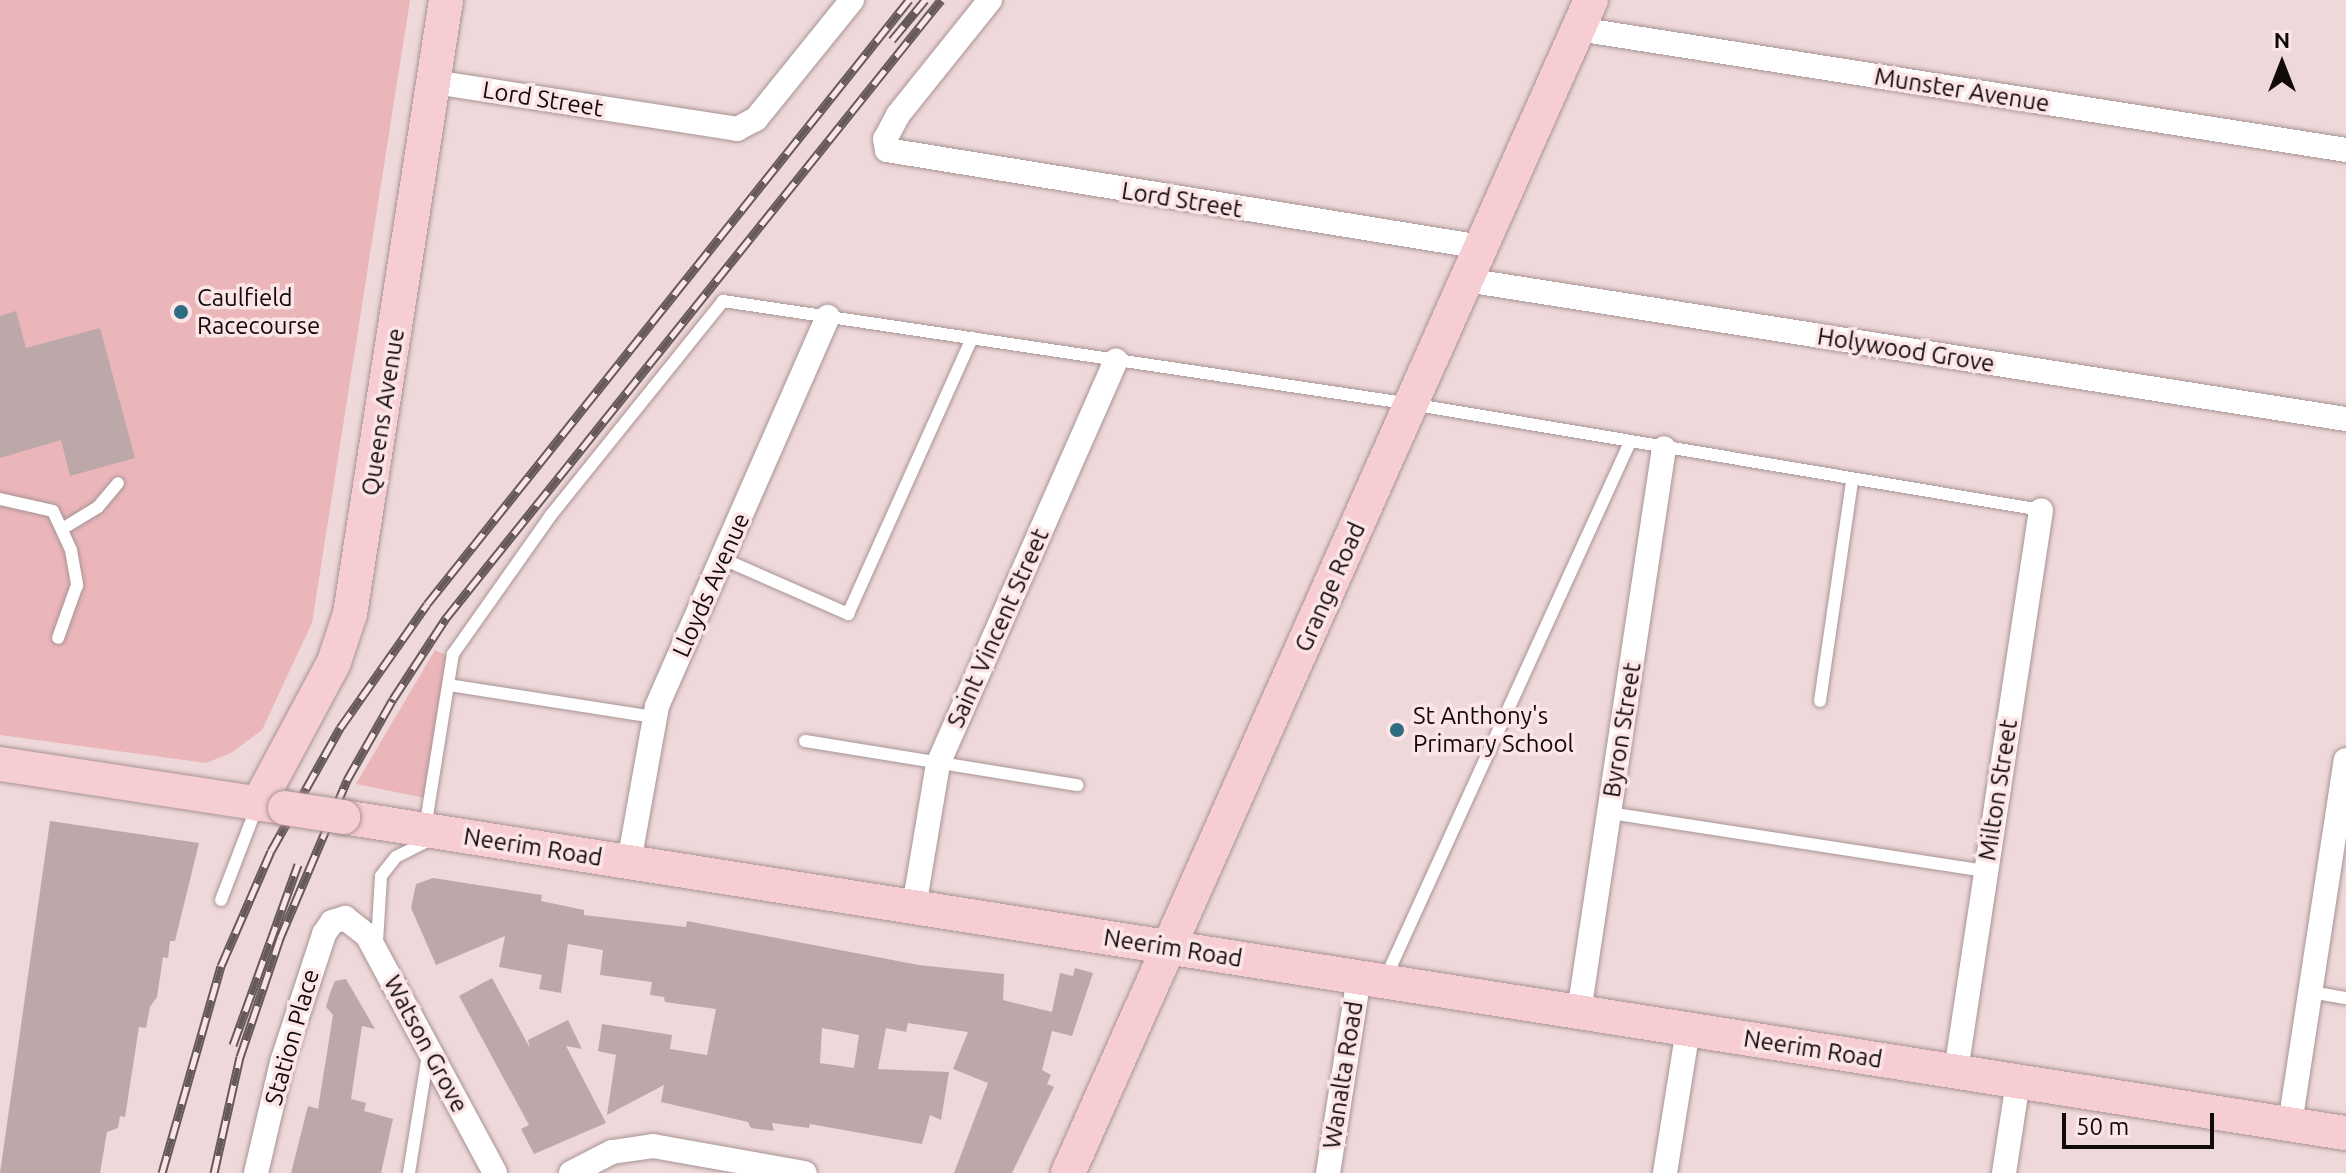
<!DOCTYPE html>
<style>
body{margin:0}
#map{position:relative;width:2346px;height:1173px;overflow:hidden;background:#eed8d9;font-family:Ubuntu,sans-serif}
div>[style]{position:absolute}
.green>*{inset:0;background:#ebb6ba}
.building>*{inset:0;background:#bda8a9}
.roads{filter:drop-shadow(0 0 2px #a89394) drop-shadow(0 0 2px #a89394)}
.lane>*{height:12px;margin:-6px;padding:0 6px;transform-origin:6px;border-radius:6px;background:#fff}
.street>*{height:24px;margin:-12px;padding:0 12px;transform-origin:12px;border-radius:12px;background:#fff}
.secondary>*{height:34px;margin:-17px;padding:0 17px;transform-origin:17px;border-radius:17px;background:#f7cdd4}
.rail>*{height:9px;margin-top:-4.5px;transform-origin:0;background:repeating-linear-gradient(90deg,#fce5e6 0 18px,#66595a 0 36px);box-sizing:border-box;border-block:2px solid #66595a}
.bridges{filter:drop-shadow(0 0 2px #a89394) drop-shadow(0 0 2px #a89394)}
.secondary-bridge>*{height:34px;margin:-17px;padding:0 17px;transform-origin:17px;border-radius:17px;background:#f7cdd4}
.dots>*{width:22px;height:22px;translate:-50% -50%;box-sizing:border-box;border:4px solid #fce5e6;border-radius:50%}
span{translate:-50% -50%;white-space:nowrap;text-align:center;line-height:1.15;-webkit-text-stroke:7px #fce5e6;paint-order:stroke}
.street-label{font-size:24px;color:#110a0b}
.poi-label{font-size:24px;color:#110a0b}
.left{translate:0 -50%;text-align:left}
.north{position:absolute;left:2242px;top:24px;width:80px;height:80px;-webkit-text-stroke:6px #fce5e6;paint-order:stroke;rotate:0deg;font-size:22px;font-weight:700;line-height:32px;text-align:center;color:#110a0b}
.north::after{content:'';display:block;margin:auto;width:28px;height:36px;background:#110a0b;clip-path:polygon(50% 0,100% 100%,50% 72%,0 100%)}
.scale{position:absolute;left:2062px;top:1113px;width:152px;height:36px;box-sizing:border-box;border:4px solid #110a0b;border-top:0;padding-left:10px;font-size:24px;line-height:28px;white-space:nowrap;color:#110a0b;-webkit-text-stroke:6px #fce5e6;paint-order:stroke}
</style>
<div id="map">
<div class="green">
<i style="clip-path:polygon(0 0,410px 0,312px 623px,262px 730px,231px 753px,206px 763px,0 735px)"></i>
<i style="clip-path:polygon(435px 650px,448px 656px,425px 798px,356px 784px)"></i>
</div>
<div class="building">
<i style="clip-path:polygon(16px 311px,26px 348px,100px 328px,135px 458px,70px 476px,61px 440px,0 458px,0 316px)"></i>
<i style="clip-path:polygon(50px 821px,199px 843px,175px 941px,170px 941px,168px 958px,163px 957px,157px 997px,150px 1007px,146px 1028px,139px 1027px,125px 1117px,120px 1116px,118px 1128px,107px 1132px,100px 1173px,0 1173px)"></i>
<i style="clip-path:polygon(evenodd,433px 878px,542px 895px,541px 901px,584px 910px,584px 915px,686px 927px,687px 921px,919px 965px,1004px 974px,1003px 1000px,1052px 1012px,1060px 973px,1073px 976px,1075px 968px,1093px 973px,1072px 1036px,1052px 1031px,1042px 1070px,1051px 1075px,1047px 1084px,1054px 1087px,1012px 1173px,954px 1173px,988px 1083px,953px 1069px,968px 1032px,908px 1023px,906px 1032px,886px 1028px,878px 1069px,949px 1072px,941px 1120px,930px 1115px,922px 1144px,810px 1124px,809px 1128px,772px 1123px,774px 1131px,751px 1128px,748px 1122px,661px 1102px,664px 1085px,607px 1115px,616px 1055px,598px 1051px,602px 1024px,672px 1035px,670px 1049px,707px 1055px,716px 1009px,665px 1002px,664px 997px,650px 995px,652px 982px,600px 975px,603px 950px,568px 944px,561px 993px,539px 989px,542px 975px,499px 967px,505px 936px,436px 965px,411px 908px,416px 884px,433px 878px,822px 1028px,859px 1035px,854px 1068px,820px 1063px,822px 1028px)"></i>
<i style="clip-path:polygon(492px 978px,530px 1048px,528px 1040px,568px 1020px,582px 1049px,566px 1046px,606px 1123px,534px 1154px,521px 1129px,529px 1125px,459px 996px)"></i>
<i style="clip-path:polygon(346px 979px,375px 1029px,362px 1026px,351px 1099px,366px 1103px,364px 1111px,393px 1119px,381px 1173px,291px 1173px,308px 1106px,318px 1109px,333px 1015px,326px 1007px,330px 993px,335px 981px)"></i>
</div>
<div class="roads">
<div class="lane">
<i style="left:0;top:499px;width:54px;rotate:12.8deg"></i>
<i style="left:53px;top:511px;width:43px;rotate:65.2deg"></i>
<i style="left:71px;top:550px;width:36px;rotate:80deg"></i>
<i style="left:77px;top:585px;width:56px;rotate:109.7deg"></i>
<i style="left:62px;top:529px;width:42px;rotate:-31.4deg"></i>
<i style="left:98px;top:507px;width:31px;rotate:-50deg"></i>
<i style="left:723px;top:559px;width:137px;rotate:23.7deg"></i>
<i style="left:848px;top:614px;width:303px;rotate:-65.8deg"></i>
<i style="left:449px;top:685px;width:206px;rotate:8.9deg"></i>
<i style="left:1820px;top:701px;width:222px;rotate:-81.7deg"></i>
<i style="left:805px;top:741px;width:276px;rotate:9.2deg"></i>
<i style="left:1610px;top:813px;width:380px;rotate:8.8deg"></i>
<i style="left:427px;top:816px;width:164px;rotate:-80.9deg"></i>
<i style="left:453px;top:654px;width:170px;rotate:-54.8deg"></i>
<i style="left:551px;top:515px;width:275px;rotate:-51.2deg"></i>
<i style="left:723px;top:301px;width:696px;rotate:8.51deg"></i>
<i style="left:1411px;top:404px;width:639px;rotate:9.55deg"></i>
<i style="left:221px;top:900px;width:101px;rotate:-69deg"></i>
<i style="left:377px;top:942px;width:66px;rotate:-86.5deg"></i>
<i style="left:381px;top:876px;width:24px;rotate:-52deg"></i>
<i style="left:396px;top:857px;width:38px;rotate:-27deg"></i>
<i style="left:1386px;top:977px;width:588px;rotate:-65.48deg"></i>
<i style="left:2311px;top:992px;width:36px;rotate:10deg"></i>
<i style="left:409px;top:1173px;width:121px;rotate:-80.9deg"></i>
</div>
<div class="street">
<i style="left:990px;top:0;width:147px;rotate:128.7deg"></i>
<i style="left:898px;top:115px;width:27px;rotate:118deg"></i>
<i style="left:885px;top:139px;width:11px;rotate:80deg"></i>
<i style="left:887px;top:150px;width:602px;rotate:9.27deg"></i>
<i style="left:1578px;top:29px;width:777px;rotate:8.95deg"></i>
<i style="left:434px;top:82px;width:307px;rotate:8.8deg"></i>
<i style="left:737px;top:129px;width:21px;rotate:-28deg"></i>
<i style="left:756px;top:119px;width:153px;rotate:-51.1deg"></i>
<i style="left:1466px;top:280px;width:891px;rotate:8.98deg"></i>
<i style="left:629px;top:862px;width:158px;rotate:-79.8deg"></i>
<i style="left:657px;top:706px;width:425px;rotate:-66.3deg"></i>
<i style="left:914px;top:907px;width:145px;rotate:-80.5deg"></i>
<i style="left:938px;top:764px;width:441px;rotate:-66.2deg"></i>
<i style="left:1579px;top:1012px;width:570px;rotate:-81.43deg"></i>
<i style="left:1956px;top:1071px;width:567px;rotate:-81.38deg"></i>
<i style="left:2290px;top:1124px;width:368px;rotate:-81.3deg"></i>
<i style="left:256px;top:1173px;width:114px;rotate:-76.8deg"></i>
<i style="left:282px;top:1062px;width:135px;rotate:-71.8deg"></i>
<i style="left:324px;top:934px;width:14px;rotate:-56deg"></i>
<i style="left:332px;top:922px;width:14px;rotate:-17deg"></i>
<i style="left:345px;top:918px;width:28px;rotate:38deg"></i>
<i style="left:367px;top:935px;width:270px;rotate:61.7deg"></i>
<i style="left:571px;top:1173px;width:46px;rotate:-27.1deg"></i>
<i style="left:612px;top:1152px;width:41px;rotate:-8.3deg"></i>
<i style="left:653px;top:1146px;width:154px;rotate:10.1deg"></i>
<i style="left:1328px;top:1173px;width:198px;rotate:-81deg"></i>
<i style="left:1665px;top:1173px;width:145px;rotate:-80.9deg"></i>
<i style="left:2004px;top:1173px;width:93px;rotate:-81.3deg"></i>
</div>
<div class="secondary">
<i style="left:0;top:764px;width:284px;rotate:8.7deg"></i>
<i style="left:258px;top:804px;width:161px;rotate:-61.8deg"></i>
<i style="left:334px;top:662px;width:51px;rotate:-71.6deg"></i>
<i style="left:350px;top:614px;width:621px;rotate:-81.11deg"></i>
<i style="left:343px;top:817px;width:2028px;rotate:8.97deg"></i>
<i style="left:1068px;top:1173px;width:1284px;rotate:-65.97deg"></i>
</div>
</div>
<div class="rail">
<i style="left:892px;top:40px;width:52px;rotate:-50.5deg"></i>
<i style="left:233px;top:1045px;width:192px;rotate:-70.2deg"></i>
<i style="left:162px;top:1173px;width:215px;rotate:-74.1deg"></i>
<i style="left:221px;top:966px;width:125px;rotate:-66.5deg"></i>
<i style="left:271px;top:851px;width:141px;rotate:-60.7deg"></i>
<i style="left:340px;top:728px;width:151px;rotate:-54.9deg"></i>
<i style="left:427px;top:604px;width:773px;rotate:-51.41deg"></i>
<i style="left:214px;top:1173px;width:119px;rotate:-77.4deg"></i>
<i style="left:240px;top:1057px;width:126px;rotate:-71.4deg"></i>
<i style="left:280px;top:938px;width:172px;rotate:-67deg"></i>
<i style="left:347px;top:780px;width:93px;rotate:-60.4deg"></i>
<i style="left:393px;top:699px;width:97px;rotate:-56.8deg"></i>
<i style="left:446px;top:618px;width:792px;rotate:-51.31deg"></i>
</div>
<div class="bridges">
<div class="secondary-bridge">
<i style="left:285px;top:808px;width:59px;rotate:8.8deg"></i>
</div>
</div>
<div class="dots">
<i style="left:181px;top:312px;background:#2d6c81"></i>
<i style="left:1397px;top:730px;background:#2d6c81"></i>
</div>
<div class="street-label">
<span style="left:1962px;top:90px;rotate:9deg">Munster Avenue</span>
<span style="left:543px;top:99px;rotate:9deg">Lord Street</span>
<span style="left:1182px;top:200px;rotate:9deg">Lord Street</span>
<span style="left:1906px;top:350px;rotate:9deg">Holywood Grove</span>
<span style="left:383px;top:412px;rotate:-81deg">Queens Avenue</span>
<span style="left:711px;top:585px;rotate:-66deg">Lloyds Avenue</span>
<span style="left:1330px;top:587px;rotate:-66deg">Grange Road</span>
<span style="left:998px;top:628px;rotate:-66deg">Saint Vincent Street</span>
<span style="left:1622px;top:730px;rotate:-81deg">Byron Street</span>
<span style="left:1998px;top:790px;rotate:-81deg">Milton Street</span>
<span style="left:533px;top:847px;rotate:9deg">Neerim Road</span>
<span style="left:1173px;top:948px;rotate:9deg">Neerim Road</span>
<span style="left:292px;top:1037px;rotate:-74deg">Station Place</span>
<span style="left:426px;top:1044px;rotate:62deg">Watson Grove</span>
<span style="left:1813px;top:1049px;rotate:9deg">Neerim Road</span>
<span style="left:1343px;top:1075px;rotate:-81deg">Wanalta Road</span>
</div>
<div class="poi-label">
<span class="left" style="left:197px;top:312px">Caulfield<br>Racecourse</span>
<span class="left" style="left:1413px;top:730px">St Anthony's<br>Primary School</span>
</div>
<div class="north">N</div>
<div class="scale">50 m</div>
</div>
